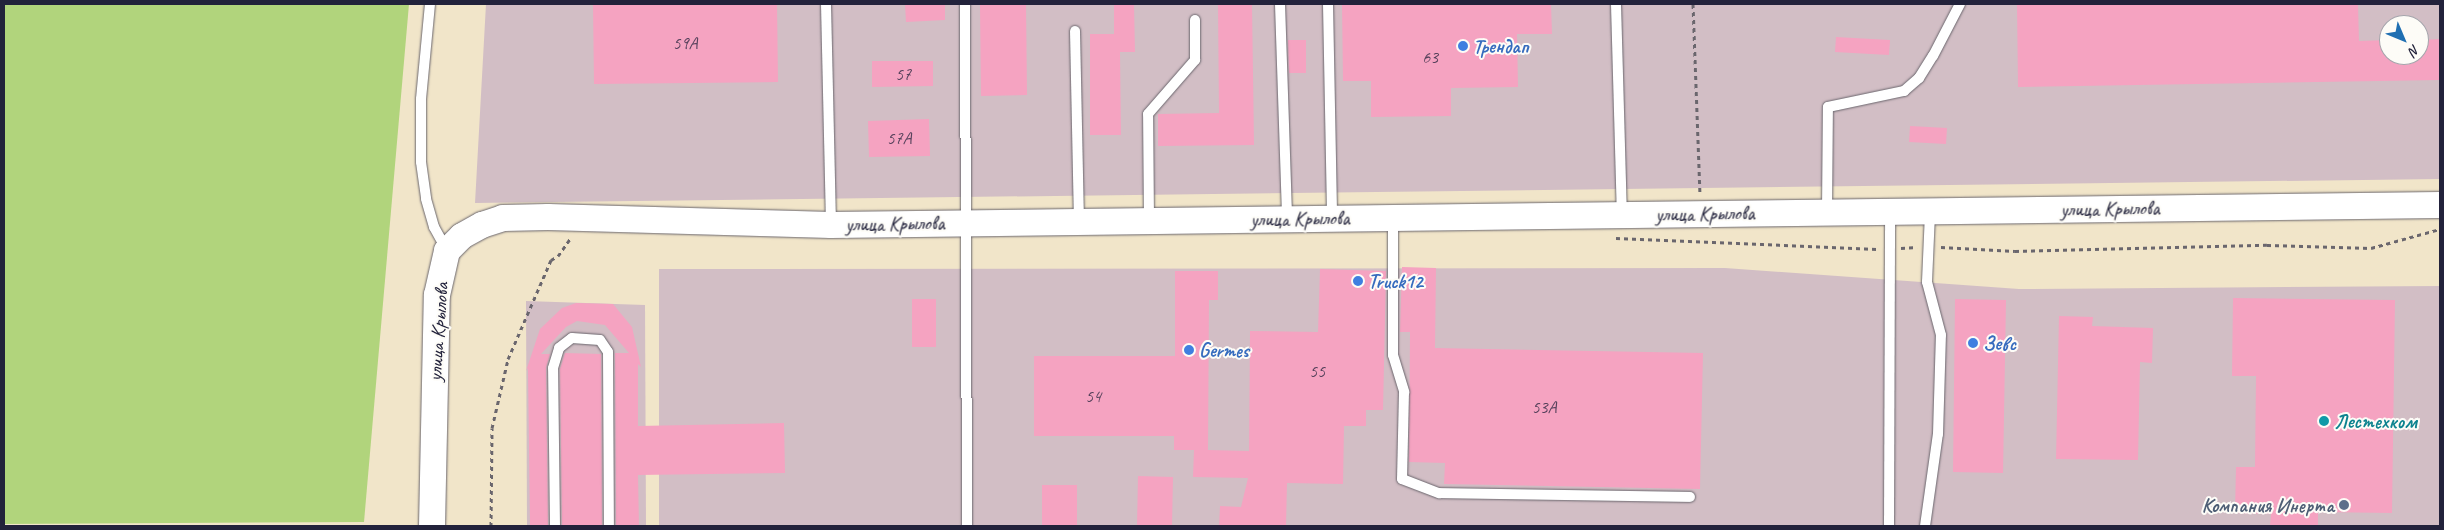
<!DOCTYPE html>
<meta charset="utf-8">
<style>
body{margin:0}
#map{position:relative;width:2444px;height:530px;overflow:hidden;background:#f1e5c9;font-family:Caveat,sans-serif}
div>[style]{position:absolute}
.industrial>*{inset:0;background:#d2bec5}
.green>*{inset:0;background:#b1d47c}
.building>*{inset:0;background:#f5a3c1}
.path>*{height:3px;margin-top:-1.5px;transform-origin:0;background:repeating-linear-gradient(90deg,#6a666d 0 4px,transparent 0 8px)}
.roads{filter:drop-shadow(0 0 1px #6a666d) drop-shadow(0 0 1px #6a666d)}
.service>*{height:10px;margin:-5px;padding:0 5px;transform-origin:5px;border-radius:5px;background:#fff}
.tertiary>*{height:26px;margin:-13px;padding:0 13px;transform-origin:13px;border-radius:13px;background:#fff}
.dots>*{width:14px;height:14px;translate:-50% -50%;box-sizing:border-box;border:2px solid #fdfcf7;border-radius:50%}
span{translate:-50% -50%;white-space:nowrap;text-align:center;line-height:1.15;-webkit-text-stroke:4px #fdfcf7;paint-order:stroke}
.number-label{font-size:18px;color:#57425c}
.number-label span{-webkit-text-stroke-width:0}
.shop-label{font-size:20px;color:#366cbe;font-weight:700}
.left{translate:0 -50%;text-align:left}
.street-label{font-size:20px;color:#22223b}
.culture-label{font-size:20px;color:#0d838f;font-weight:700}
.service-label{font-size:20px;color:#4e5e75;font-weight:700}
.right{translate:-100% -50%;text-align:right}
.frame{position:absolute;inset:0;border:5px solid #22223b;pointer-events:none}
.north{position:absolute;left:2379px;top:15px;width:50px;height:50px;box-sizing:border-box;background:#fdfcf7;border:1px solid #a5a5ac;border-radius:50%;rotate:135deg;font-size:14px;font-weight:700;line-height:20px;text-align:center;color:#22223b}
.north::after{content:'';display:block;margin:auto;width:18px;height:22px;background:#1f6fb2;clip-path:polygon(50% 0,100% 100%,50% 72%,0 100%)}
</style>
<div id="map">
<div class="industrial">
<i style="clip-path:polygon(evenodd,486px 4px,2440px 4px,2440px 179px,475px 203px,486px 4px,2389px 25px,2419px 25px,2419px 55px,2389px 55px,2389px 25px)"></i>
<i style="clip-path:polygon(1725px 268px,2019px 289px,2440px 286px,2440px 526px,659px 526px,659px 269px)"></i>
<i style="clip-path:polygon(526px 301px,645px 305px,646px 526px,527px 526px)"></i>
</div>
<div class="green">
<i style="clip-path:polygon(4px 4px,409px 4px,364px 522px,4px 524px)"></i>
</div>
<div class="building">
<i style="clip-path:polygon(593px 4px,777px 4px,778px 82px,594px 84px)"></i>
<i style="clip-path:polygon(905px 4px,945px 4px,945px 20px,906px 22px)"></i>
<i style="clip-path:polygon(980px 4px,1026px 4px,1027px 95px,981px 96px)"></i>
<i style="clip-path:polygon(1114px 4px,1134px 4px,1135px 52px,1120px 52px,1121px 135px,1090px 135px,1090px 34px,1114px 34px)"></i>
<i style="clip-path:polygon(1218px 4px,1252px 4px,1254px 145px,1158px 146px,1158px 114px,1219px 113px)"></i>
<i style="clip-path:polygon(1342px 4px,1551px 4px,1552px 34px,1517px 34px,1518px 87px,1451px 88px,1451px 116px,1371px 117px,1371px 81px,1343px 81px)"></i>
<i style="clip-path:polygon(2017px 4px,2358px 4px,2359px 41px,2389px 40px,2389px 55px,2419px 55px,2419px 40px,2440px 39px,2440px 80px,2018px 87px)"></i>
<i style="clip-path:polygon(1836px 37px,1890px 40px,1889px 55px,1835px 52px)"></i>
<i style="clip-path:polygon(1288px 40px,1306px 40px,1306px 73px,1289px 73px)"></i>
<i style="clip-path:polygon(872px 61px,933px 61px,933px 86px,872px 87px)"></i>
<i style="clip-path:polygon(929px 119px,930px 156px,869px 157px,868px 121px)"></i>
<i style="clip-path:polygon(1910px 126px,1947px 128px,1946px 144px,1909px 142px)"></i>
<i style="clip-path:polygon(1402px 267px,1436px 268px,1435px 348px,1703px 353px,1700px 489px,1444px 484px,1445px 463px,1409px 462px,1410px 332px,1400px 332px)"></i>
<i style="clip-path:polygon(1320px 269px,1386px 271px,1383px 410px,1366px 410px,1366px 426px,1344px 426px,1343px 484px,1287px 483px,1286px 525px,1219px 526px,1220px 506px,1241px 507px,1248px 478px,1193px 477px,1194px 450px,1174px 450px,1174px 436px,1034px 436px,1034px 356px,1175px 356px,1175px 271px,1218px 271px,1218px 300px,1209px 300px,1208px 450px,1249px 451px,1250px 331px,1318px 332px)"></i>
<i style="clip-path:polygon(2233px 298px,2395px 300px,2392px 513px,2318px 512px,2318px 526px,2270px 526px,2271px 514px,2235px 513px,2236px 467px,2255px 467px,2256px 376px,2232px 376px)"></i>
<i style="clip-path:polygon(912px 299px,936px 299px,936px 347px,912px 347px)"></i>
<i style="clip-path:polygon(1955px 299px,2006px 300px,2003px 473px,1953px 472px)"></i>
<i style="clip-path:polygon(576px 303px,613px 304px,632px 327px,641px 367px,638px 364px,638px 426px,784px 423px,785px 473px,638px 475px,639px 526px,616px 526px,615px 353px,629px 353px,605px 325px,577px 321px,566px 327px,541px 354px,550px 354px,546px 368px,548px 526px,530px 526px,528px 368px,526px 371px,540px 329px,562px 308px)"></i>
<i style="clip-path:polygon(2059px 316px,2093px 317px,2092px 326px,2153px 328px,2152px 363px,2140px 362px,2138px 460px,2056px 459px)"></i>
<i style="clip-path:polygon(565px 353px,601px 354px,602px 526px,562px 526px,560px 369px)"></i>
<i style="clip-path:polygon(1138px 476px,1173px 477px,1172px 526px,1137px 526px)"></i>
<i style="clip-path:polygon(1042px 485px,1077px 485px,1077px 526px,1042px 526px)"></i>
</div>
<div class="path">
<i style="left:1693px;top:4px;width:189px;rotate:87.9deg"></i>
<i style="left:1616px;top:238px;width:261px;rotate:2.4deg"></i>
<i style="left:1941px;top:247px;width:74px;rotate:3.1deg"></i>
<i style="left:2015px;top:251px;width:252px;rotate:-1.4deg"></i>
<i style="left:2267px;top:245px;width:104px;rotate:1.7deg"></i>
<i style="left:2371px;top:248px;width:72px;rotate:-15.4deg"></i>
<i style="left:1901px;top:248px;width:16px;rotate:-4deg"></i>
<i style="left:491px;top:526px;width:98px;rotate:-89.4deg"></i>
<i style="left:492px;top:428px;width:71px;rotate:-76.9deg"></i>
<i style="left:508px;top:359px;width:108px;rotate:-66.5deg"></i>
<i style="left:551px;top:260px;width:8px;rotate:-30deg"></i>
<i style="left:558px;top:256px;width:21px;rotate:-55deg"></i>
</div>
<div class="roads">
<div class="service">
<i style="left:430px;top:4px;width:95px;rotate:95.4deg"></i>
<i style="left:421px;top:99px;width:63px;rotate:90deg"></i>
<i style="left:421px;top:162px;width:37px;rotate:82deg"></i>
<i style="left:426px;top:199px;width:29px;rotate:74deg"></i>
<i style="left:434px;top:227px;width:26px;rotate:61deg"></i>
<i style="left:826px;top:4px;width:220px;rotate:88.7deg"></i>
<i style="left:965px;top:4px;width:522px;rotate:89.78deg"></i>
<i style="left:1280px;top:4px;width:214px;rotate:88.1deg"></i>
<i style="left:1328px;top:4px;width:213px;rotate:88.9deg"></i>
<i style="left:1616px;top:4px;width:210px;rotate:88.4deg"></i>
<i style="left:1075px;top:31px;width:189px;rotate:88.8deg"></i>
<i style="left:1827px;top:212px;width:105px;rotate:-89.5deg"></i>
<i style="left:1828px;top:107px;width:78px;rotate:-11.9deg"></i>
<i style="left:1904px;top:91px;width:20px;rotate:-41deg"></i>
<i style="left:1919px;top:78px;width:26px;rotate:-58deg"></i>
<i style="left:1933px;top:56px;width:59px;rotate:-62.6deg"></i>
<i style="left:1393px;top:219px;width:136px;rotate:90deg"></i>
<i style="left:1393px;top:355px;width:39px;rotate:73deg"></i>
<i style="left:1404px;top:392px;width:87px;rotate:91.3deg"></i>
<i style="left:1402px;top:479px;width:40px;rotate:21deg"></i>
<i style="left:1439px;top:493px;width:251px;rotate:0.9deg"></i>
<i style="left:1149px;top:220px;width:106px;rotate:-90.5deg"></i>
<i style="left:1148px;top:114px;width:72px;rotate:-49deg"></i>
<i style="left:1195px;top:60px;width:40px;rotate:-90deg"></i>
<i style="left:555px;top:526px;width:158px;rotate:-90.7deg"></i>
<i style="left:553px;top:368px;width:21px;rotate:-73deg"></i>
<i style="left:559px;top:348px;width:16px;rotate:-38deg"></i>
<i style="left:572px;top:338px;width:28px;rotate:4deg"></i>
<i style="left:600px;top:340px;width:14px;rotate:56deg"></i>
<i style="left:608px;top:352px;width:174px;rotate:89.7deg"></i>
<i style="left:1889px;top:526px;width:314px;rotate:-89.8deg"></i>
<i style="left:1925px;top:526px;width:93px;rotate:-82deg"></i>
<i style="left:1938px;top:434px;width:99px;rotate:-88.3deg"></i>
<i style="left:1941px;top:335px;width:55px;rotate:-104.8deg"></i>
<i style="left:1927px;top:282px;width:70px;rotate:-87.5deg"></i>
</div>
<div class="tertiary">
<i style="left:432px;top:526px;width:231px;rotate:-88.8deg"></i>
<i style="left:437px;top:295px;width:45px;rotate:-77.2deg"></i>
<i style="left:447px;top:251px;width:21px;rotate:-45deg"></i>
<i style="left:462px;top:236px;width:23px;rotate:-29deg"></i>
<i style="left:482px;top:225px;width:22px;rotate:-18deg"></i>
<i style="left:503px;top:218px;width:45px;rotate:-1.3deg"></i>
<i style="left:548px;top:217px;width:283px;rotate:1.6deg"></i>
<i style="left:831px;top:225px;width:1609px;rotate:-0.71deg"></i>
</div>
</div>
<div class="dots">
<i style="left:1463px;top:46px;background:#3f7fe0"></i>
<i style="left:1358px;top:281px;background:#3f7fe0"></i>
<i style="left:1973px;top:343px;background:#3f7fe0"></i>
<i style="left:1189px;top:350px;background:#3f7fe0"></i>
<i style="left:2324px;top:421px;background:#0f9aa8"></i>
<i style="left:2344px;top:505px;background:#5c6f8a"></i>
</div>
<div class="number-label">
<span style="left:685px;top:43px">59А</span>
<span style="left:1430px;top:57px">63</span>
<span style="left:903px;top:74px">57</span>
<span style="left:899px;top:138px">57А</span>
<span style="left:1317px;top:371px">55</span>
<span style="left:1093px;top:396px">54</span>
<span style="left:1544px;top:407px">53А</span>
</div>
<div class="shop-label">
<span class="left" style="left:1473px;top:46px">Трендап</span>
<span class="left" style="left:1368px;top:281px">Truck12</span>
<span class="left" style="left:1983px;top:343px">Зевс</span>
<span class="left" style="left:1199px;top:350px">Germes</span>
</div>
<div class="street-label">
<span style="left:2110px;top:209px;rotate:-1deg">улица Крылова</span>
<span style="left:1705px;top:214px;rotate:-1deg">улица Крылова</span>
<span style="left:1300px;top:219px;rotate:-1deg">улица Крылова</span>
<span style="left:895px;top:224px;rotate:-1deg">улица Крылова</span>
<span style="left:438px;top:332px;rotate:-86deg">улица Крылова</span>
</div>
<div class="culture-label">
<span class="left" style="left:2334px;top:421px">Лестехком</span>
</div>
<div class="service-label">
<span class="right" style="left:2334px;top:505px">Компания Инерта</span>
</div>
<div class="frame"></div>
<div class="north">N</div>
</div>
